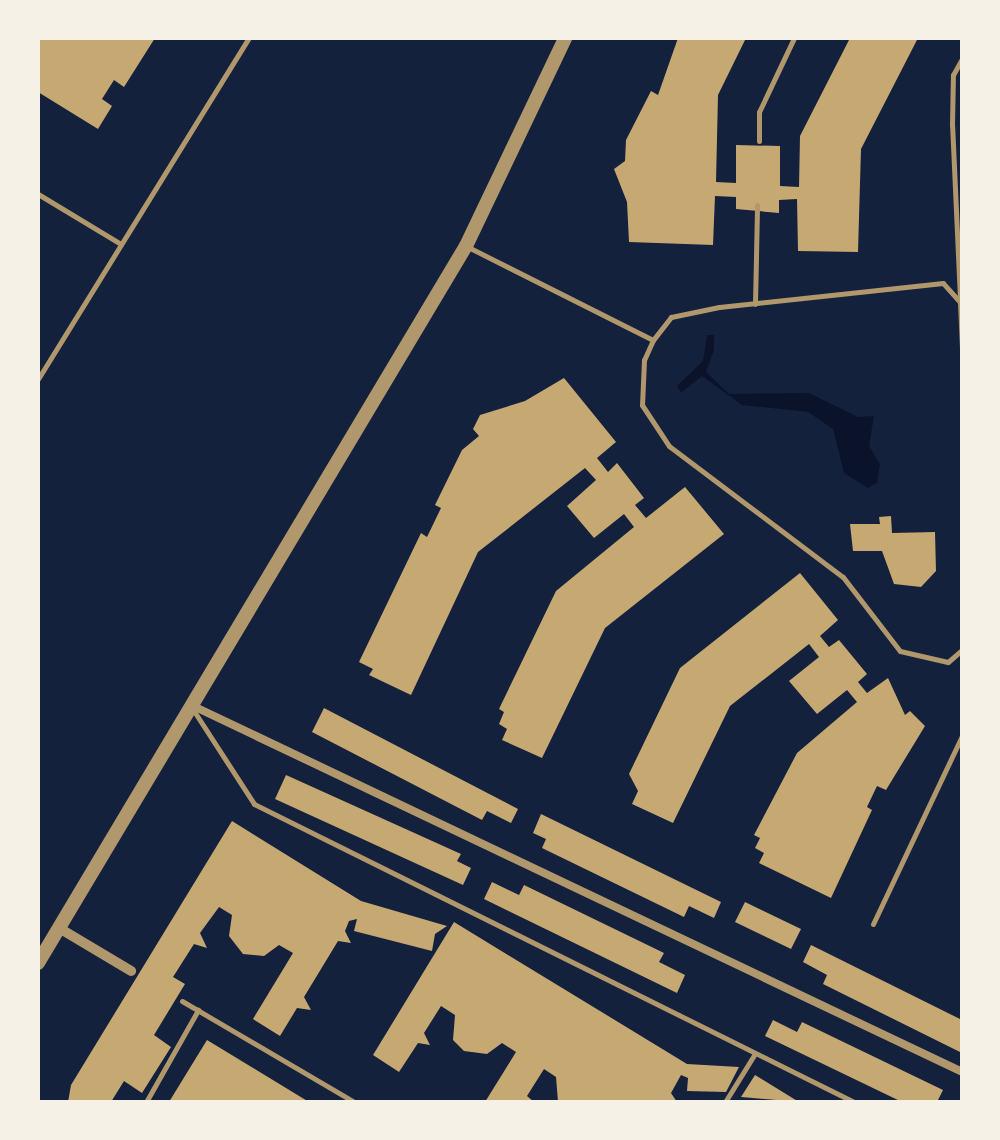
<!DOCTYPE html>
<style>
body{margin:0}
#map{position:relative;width:1000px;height:1140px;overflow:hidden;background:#14213d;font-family:"Fira Sans Condensed",sans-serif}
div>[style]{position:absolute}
.water>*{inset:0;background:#0b132b}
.building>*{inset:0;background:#c6a872}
.service>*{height:5px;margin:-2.5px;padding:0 2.5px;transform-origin:2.5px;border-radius:2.5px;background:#b1986c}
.pedestrian>*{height:8px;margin:-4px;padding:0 4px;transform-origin:4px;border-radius:4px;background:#b1986c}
.minor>*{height:10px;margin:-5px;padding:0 5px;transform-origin:5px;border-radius:5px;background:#b1986c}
.tertiary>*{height:14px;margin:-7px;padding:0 7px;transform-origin:7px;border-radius:7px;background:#b1986c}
span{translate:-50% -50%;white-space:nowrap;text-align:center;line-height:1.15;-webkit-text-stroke:10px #f6f1e7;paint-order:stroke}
.frame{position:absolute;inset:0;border:40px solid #f6f1e7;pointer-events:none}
</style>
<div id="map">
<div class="water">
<i style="clip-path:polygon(707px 335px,714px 335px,714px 350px,706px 372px,729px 394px,809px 393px,858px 417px,874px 416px,869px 446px,880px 464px,877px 483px,868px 488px,844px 473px,833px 429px,808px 412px,742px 405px,702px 376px,681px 393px,677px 386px,703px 361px)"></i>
</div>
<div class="building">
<i style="clip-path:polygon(38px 38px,155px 38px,124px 87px,114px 80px,102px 99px,112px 106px,98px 129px,38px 92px)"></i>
<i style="clip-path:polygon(678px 38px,746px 38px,718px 95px,716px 182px,736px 183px,736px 145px,780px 146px,780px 186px,799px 187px,800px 136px,850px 38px,918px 38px,861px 149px,858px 252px,798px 251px,797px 199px,779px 200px,779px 213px,736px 209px,736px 197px,715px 196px,713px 245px,629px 242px,627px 202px,614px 169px,625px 161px,626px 140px,651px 91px,658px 95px)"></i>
<i style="clip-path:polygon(564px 378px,616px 442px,597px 458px,608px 472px,617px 463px,644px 498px,635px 505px,646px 518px,685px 487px,724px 534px,605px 628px,542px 758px,502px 740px,507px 729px,499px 724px,504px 712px,499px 709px,556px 591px,634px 527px,624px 514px,594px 538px,567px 506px,596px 480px,585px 468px,478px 552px,411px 695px,369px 675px,373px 669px,359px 662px,421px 533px,427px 537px,441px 508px,435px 505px,462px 450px,479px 436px,473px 429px,480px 415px,525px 401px)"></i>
<i style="clip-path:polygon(891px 516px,892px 533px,935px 532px,936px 571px,921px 587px,894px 584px,882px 551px,853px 551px,850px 524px,880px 524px,879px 517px)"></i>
<i style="clip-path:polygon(800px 573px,838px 620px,820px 636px,829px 647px,839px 640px,867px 674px,858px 682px,867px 693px,888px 678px,905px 715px,910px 711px,925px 726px,886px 790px,877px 786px,867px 807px,872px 810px,831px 898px,759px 863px,764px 853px,755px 848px,760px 838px,754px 835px,797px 753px,857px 702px,847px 690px,817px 714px,789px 681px,819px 657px,809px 644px,730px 706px,673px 823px,632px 804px,638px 791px,629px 774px,680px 668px)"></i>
<i style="clip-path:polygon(324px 708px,518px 809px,511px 823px,487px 811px,482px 820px,312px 732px)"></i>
<i style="clip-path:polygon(286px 775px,461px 854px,457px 861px,471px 868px,463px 885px,275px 799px)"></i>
<i style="clip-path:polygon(541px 814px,721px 902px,714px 918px,689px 906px,684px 917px,542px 848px,546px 839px,533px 833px)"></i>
<i style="clip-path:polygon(232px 821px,361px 901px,447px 926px,435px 934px,432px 951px,354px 931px,357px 919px,349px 921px,345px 931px,351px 943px,338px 941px,304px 997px,311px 1010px,297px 1008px,280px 1036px,253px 1019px,293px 953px,279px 945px,264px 956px,243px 954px,229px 936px,232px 915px,219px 907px,200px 933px,207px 948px,194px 944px,173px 977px,185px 984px,154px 1035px,171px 1047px,142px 1093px,124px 1081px,111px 1102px,68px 1102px,71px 1085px)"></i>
<i style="clip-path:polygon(492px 882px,519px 895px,524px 885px,664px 953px,659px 962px,685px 975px,677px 993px,484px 899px)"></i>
<i style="clip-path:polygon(745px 902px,801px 929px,791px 949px,735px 922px)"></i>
<i style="clip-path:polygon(454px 922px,687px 1064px,739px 1067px,726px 1092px,687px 1091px,688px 1078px,681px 1075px,671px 1093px,677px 1102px,558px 1102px,556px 1077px,544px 1069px,527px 1096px,534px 1102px,485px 1102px,516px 1052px,502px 1043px,487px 1054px,464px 1051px,453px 1040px,455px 1015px,441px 1006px,424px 1033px,430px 1045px,418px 1043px,399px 1072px,373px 1055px)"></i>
<i style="clip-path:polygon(811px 945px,962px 1020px,962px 1053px,823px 984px,827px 975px,803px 962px)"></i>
<i style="clip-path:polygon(773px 1020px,797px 1032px,802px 1022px,943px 1090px,937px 1102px,902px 1102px,765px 1036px)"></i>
<i style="clip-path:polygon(207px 1040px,309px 1102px,169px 1102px)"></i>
<i style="clip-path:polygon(755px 1075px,799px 1102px,741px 1097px)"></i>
</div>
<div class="service">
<i style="left:759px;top:141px;width:29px;rotate:-90deg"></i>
<i style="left:759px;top:112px;width:82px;rotate:-64.7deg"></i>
<i style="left:38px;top:194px;width:97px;rotate:31.1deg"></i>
<i style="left:468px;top:247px;width:207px;rotate:26.7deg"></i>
<i style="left:960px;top:299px;width:174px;rotate:-92.6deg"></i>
<i style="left:952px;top:125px;width:50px;rotate:-88.9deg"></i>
<i style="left:953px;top:75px;width:18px;rotate:-61deg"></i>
<i style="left:755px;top:304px;width:99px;rotate:-88.8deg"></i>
<i style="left:962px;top:348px;width:46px;rotate:-92.5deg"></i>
<i style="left:960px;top:302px;width:25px;rotate:-132deg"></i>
<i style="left:943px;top:283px;width:225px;rotate:173.9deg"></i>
<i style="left:719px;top:307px;width:49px;rotate:168.2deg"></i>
<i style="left:671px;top:317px;width:29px;rotate:128deg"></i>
<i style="left:653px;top:340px;width:22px;rotate:114deg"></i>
<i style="left:644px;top:360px;width:45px;rotate:92.5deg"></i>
<i style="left:642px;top:405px;width:49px;rotate:56.6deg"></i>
<i style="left:669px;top:446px;width:218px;rotate:37deg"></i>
<i style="left:843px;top:577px;width:93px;rotate:52.4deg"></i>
<i style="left:900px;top:651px;width:49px;rotate:12.9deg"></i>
<i style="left:948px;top:662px;width:18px;rotate:-41deg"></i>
<i style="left:38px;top:379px;width:401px;rotate:-58.3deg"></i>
<i style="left:192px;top:708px;width:114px;rotate:57.1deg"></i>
<i style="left:254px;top:804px;width:670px;rotate:26.41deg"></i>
<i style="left:873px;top:924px;width:208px;rotate:-64.7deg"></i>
<i style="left:182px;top:1001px;width:199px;rotate:30.4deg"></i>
<i style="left:146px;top:1102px;width:106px;rotate:-60.5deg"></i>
<i style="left:725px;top:1102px;width:55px;rotate:-58.3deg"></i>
</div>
<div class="pedestrian">
<i style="left:191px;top:705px;width:854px;rotate:25.45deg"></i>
</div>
<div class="minor">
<i style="left:59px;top:928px;width:84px;rotate:30.8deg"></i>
</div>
<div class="tertiary">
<i style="left:38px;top:963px;width:835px;rotate:-59.17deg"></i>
<i style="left:466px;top:246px;width:230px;rotate:-64.5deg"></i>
</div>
<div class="frame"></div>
</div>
